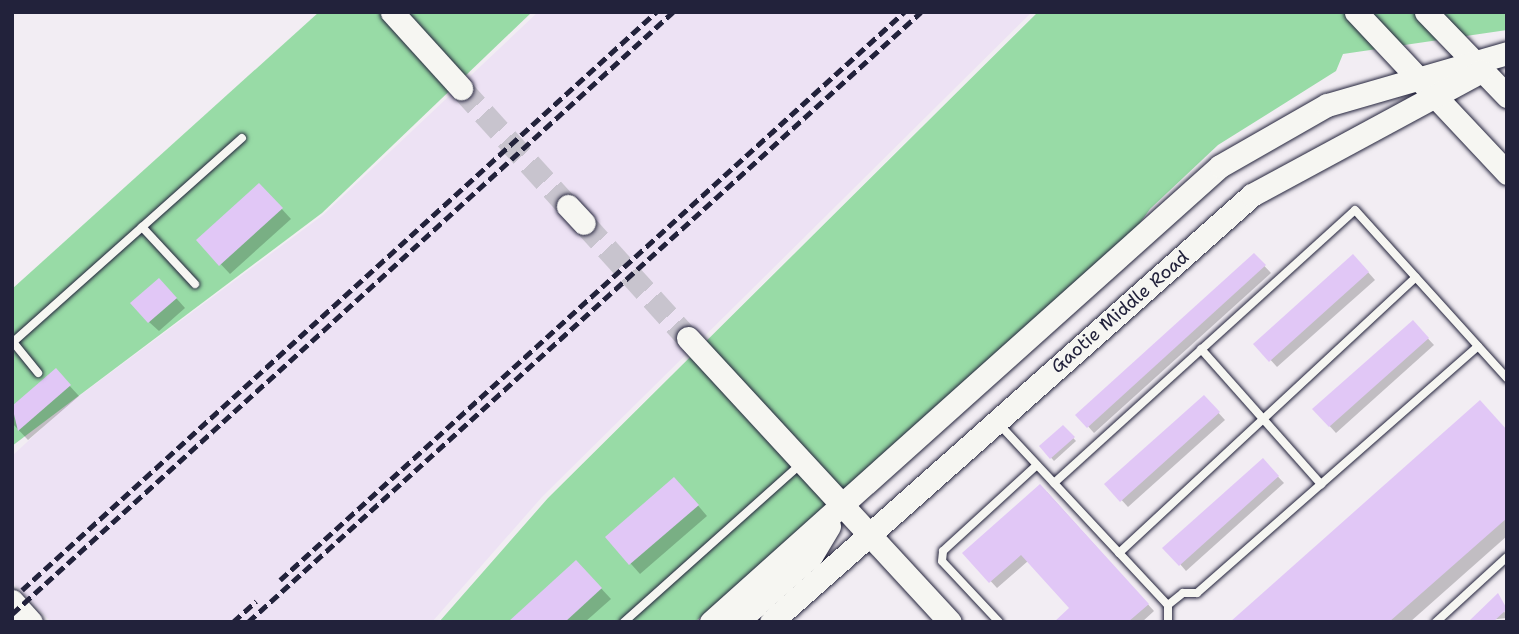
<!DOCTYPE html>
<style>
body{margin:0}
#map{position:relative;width:1519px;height:634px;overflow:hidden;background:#f2edf3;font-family:"Shantell Sans",sans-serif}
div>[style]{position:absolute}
.built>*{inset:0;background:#ede2f4}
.green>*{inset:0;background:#98dba6}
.shadow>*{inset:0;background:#0003}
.building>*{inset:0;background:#e1c7f6}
.secondary-tunnel>*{height:23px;margin-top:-11.5px;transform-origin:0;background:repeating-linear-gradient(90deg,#c8c4ce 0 23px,transparent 0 34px)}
.roads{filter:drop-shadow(0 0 2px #22223b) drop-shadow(0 0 2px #22223b)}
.lane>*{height:8px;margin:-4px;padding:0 4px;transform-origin:4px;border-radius:4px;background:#f6f6f2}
.secondary>*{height:23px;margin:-11.5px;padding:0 11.5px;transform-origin:11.5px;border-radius:11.5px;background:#f6f6f2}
.rail>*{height:4.5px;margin-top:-2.25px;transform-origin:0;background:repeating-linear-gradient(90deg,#22223b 0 10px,transparent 0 15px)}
span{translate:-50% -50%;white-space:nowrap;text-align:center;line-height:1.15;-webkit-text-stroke:5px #f6f6f2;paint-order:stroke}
.street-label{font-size:18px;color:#22223b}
.frame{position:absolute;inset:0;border:14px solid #22223b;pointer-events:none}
</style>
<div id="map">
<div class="built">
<i style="clip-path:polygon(538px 12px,1032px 12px,542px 497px,432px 622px,51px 622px,12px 582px,12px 456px,67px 405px,323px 215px)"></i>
</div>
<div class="green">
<i style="clip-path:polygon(319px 12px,532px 12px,322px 213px,12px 446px,12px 289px)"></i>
<i style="clip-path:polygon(1038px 12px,1507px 12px,1507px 30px,1343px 54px,1336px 71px,1218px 145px,1150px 209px,1127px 241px,695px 622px,439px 622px,548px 498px)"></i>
</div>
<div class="shadow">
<i style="clip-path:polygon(269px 195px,291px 219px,230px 274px,199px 241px)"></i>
<i style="clip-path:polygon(1254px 255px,1271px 273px,1094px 433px,1078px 415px)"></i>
<i style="clip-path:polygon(1360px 263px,1375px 280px,1277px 367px,1256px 344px)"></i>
<i style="clip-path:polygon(169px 290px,185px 308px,159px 331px,149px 322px)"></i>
<i style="clip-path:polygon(1419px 329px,1434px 345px,1336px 433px,1315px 410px)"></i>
<i style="clip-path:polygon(55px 370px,79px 396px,28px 440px,12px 423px,12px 408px)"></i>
<i style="clip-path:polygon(1204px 397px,1225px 420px,1128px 507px,1107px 484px)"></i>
<i style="clip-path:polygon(1063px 427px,1076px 441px,1054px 461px,1041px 446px)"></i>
<i style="clip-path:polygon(1507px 431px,1507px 536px,1410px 622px,1232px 622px)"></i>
<i style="clip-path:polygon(1263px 461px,1284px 483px,1186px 571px,1180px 564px)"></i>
<i style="clip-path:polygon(684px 489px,707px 516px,640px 574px,607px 537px)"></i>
<i style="clip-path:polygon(1047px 492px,1154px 611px,1142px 622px,1057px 622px,1072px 608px,1028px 561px,997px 588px,965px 553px)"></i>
<i style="clip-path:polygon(586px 572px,611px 599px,585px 622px,511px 622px)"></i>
<i style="clip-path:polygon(1498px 596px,1507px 618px,1470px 622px)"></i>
</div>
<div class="building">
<i style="clip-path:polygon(259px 183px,283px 208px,219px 266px,196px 240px)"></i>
<i style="clip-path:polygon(1254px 253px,1266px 265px,1087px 428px,1075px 415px)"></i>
<i style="clip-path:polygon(1353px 254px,1369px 272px,1269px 362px,1253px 344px)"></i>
<i style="clip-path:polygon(159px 278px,177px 298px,148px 323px,130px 303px)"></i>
<i style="clip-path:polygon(1413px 320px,1429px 338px,1329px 427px,1312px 409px)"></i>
<i style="clip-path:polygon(56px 368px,71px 385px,18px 431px,12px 406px)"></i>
<i style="clip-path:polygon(1204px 395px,1220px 412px,1120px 502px,1104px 484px)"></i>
<i style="clip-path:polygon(1480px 400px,1507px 430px,1507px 518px,1389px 622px,1230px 622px)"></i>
<i style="clip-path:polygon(1063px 425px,1075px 437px,1050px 459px,1039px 446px)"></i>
<i style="clip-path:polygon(1263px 458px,1279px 476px,1179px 566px,1162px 548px)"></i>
<i style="clip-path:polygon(674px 477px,699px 505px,629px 565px,605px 537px)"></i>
<i style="clip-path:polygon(1040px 484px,1149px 604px,1128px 622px,1054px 622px,1069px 608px,1021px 555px,989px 583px,962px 553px)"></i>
<i style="clip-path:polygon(576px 560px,602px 588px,565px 622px,508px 622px)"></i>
<i style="clip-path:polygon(1498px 593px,1507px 609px,1493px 622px,1468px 622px)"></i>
</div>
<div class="secondary-tunnel">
<i style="left:461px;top:88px;width:159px;rotate:47.8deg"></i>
<i style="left:584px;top:223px;width:155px;rotate:47.9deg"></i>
</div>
<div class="roads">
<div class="lane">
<i style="left:142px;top:227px;width:78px;rotate:47.1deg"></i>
<i style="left:13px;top:342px;width:40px;rotate:51deg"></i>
<i style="left:12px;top:343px;width:308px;rotate:-41.7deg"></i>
<i style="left:1201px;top:349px;width:181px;rotate:48.4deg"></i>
<i style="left:998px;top:423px;width:249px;rotate:47deg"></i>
<i style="left:1168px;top:605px;width:17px;rotate:90deg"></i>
<i style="left:1054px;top:483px;width:406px;rotate:-42.2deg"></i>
<i style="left:1355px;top:210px;width:227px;rotate:47.9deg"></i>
<i style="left:1119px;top:553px;width:405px;rotate:-42.9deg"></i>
<i style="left:1168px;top:605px;width:19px;rotate:-39deg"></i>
<i style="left:1183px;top:593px;width:14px"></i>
<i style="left:1197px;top:593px;width:374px;rotate:-41.3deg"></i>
<i style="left:624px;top:622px;width:239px;rotate:-41.8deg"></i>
<i style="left:999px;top:622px;width:83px;rotate:-133.1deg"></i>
<i style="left:942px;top:561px;width:10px;rotate:-84deg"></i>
<i style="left:943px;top:551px;width:127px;rotate:-42.5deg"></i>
<i style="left:1436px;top:622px;width:96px;rotate:-42.5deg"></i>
</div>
<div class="secondary">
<i style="left:392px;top:12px;width:103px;rotate:47.8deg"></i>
<i style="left:1356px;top:12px;width:221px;rotate:46.8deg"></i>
<i style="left:1426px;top:12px;width:117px;rotate:46deg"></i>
<i style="left:568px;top:206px;width:23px;rotate:47deg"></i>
<i style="left:688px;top:338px;width:386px;rotate:47.3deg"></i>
<i style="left:12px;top:601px;width:28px;rotate:48deg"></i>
<i style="left:711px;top:622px;width:683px;rotate:-41.86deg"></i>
<i style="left:1220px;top:166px;width:123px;rotate:-29.7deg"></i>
<i style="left:1327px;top:105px;width:187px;rotate:-16.1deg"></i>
<i style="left:737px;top:622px;width:99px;rotate:-41.7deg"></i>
<i style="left:811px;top:556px;width:35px;rotate:-59deg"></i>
<i style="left:771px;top:622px;width:643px;rotate:-41.6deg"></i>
<i style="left:1252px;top:195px;width:260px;rotate:-28.4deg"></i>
</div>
</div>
<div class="rail">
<i style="left:280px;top:580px;width:844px;rotate:-42.31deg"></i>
<i style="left:22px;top:590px;width:858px;rotate:-42.35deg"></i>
<i style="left:12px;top:614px;width:894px;rotate:-42.33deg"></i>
<i style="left:233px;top:622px;width:31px;rotate:-42deg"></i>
<i style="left:248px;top:622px;width:908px;rotate:-42.19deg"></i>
</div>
<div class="street-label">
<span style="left:1120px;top:312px;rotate:-41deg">Gaotie Middle Road</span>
</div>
<div class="frame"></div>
</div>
